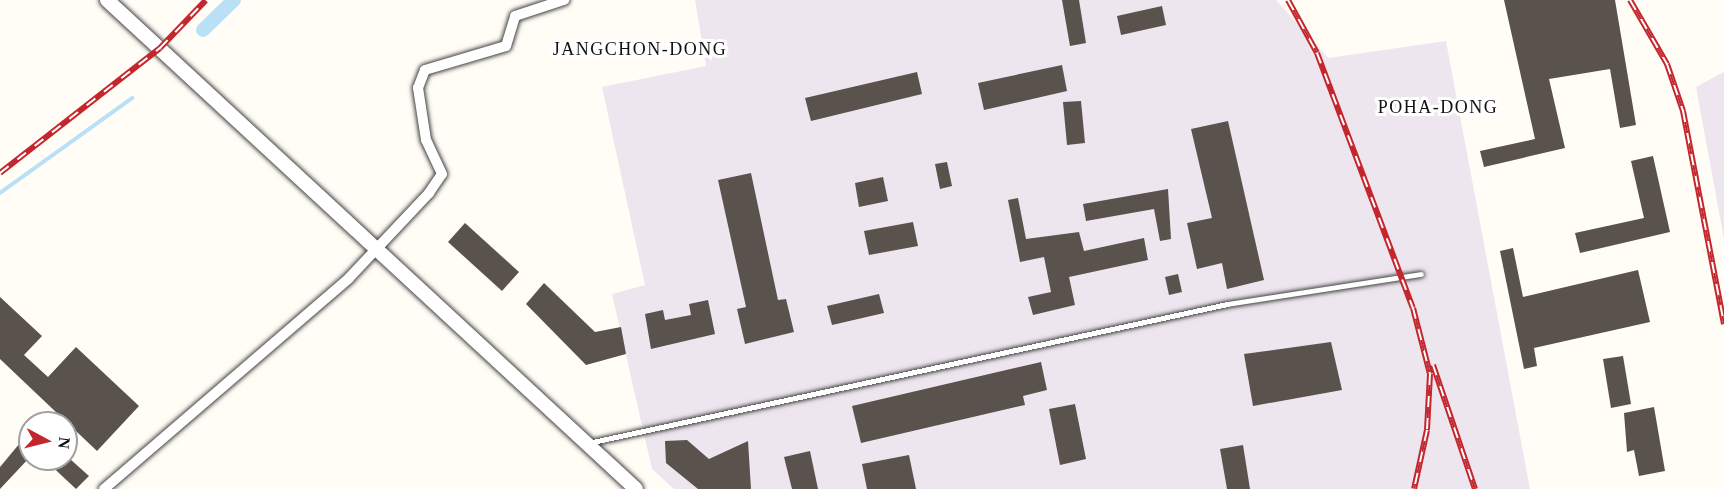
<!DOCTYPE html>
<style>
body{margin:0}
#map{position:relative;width:1724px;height:489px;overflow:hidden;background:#fffdf5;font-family:"Times New Roman",serif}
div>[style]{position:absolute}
.industrial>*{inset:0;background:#eee6ef}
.stream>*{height:4px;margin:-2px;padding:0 2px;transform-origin:2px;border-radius:2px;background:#b9e0f7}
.canal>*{height:14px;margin:-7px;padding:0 7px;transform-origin:7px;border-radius:7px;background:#b9e0f7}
.building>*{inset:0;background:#5a524d}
.roads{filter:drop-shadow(0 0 2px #444) drop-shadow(0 0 2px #444)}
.service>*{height:5px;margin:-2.5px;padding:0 2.5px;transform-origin:2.5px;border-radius:2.5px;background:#fff}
.minor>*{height:10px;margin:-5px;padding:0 5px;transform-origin:5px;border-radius:5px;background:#fff}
.tertiary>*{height:14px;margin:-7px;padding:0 7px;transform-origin:7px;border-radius:7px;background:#fff}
.rail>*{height:6px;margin-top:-3px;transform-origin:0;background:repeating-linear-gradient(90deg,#fff 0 11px,#c4262e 0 22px);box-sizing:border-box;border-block:2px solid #c4262e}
span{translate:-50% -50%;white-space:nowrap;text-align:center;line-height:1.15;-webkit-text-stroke:6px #fff;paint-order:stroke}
.quarter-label{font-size:18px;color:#111;letter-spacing:1.5px}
.north{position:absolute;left:18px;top:411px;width:60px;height:60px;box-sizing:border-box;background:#fff;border:2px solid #a0a0a0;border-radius:50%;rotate:97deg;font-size:16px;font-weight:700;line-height:24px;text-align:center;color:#111}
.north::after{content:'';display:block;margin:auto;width:21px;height:27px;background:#c4262e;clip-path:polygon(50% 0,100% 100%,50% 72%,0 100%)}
</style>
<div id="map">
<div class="industrial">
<i style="clip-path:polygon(695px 0,1276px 0,1328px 58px,1446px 41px,1530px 489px,674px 489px,652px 469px,612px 294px,645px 285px,602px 87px,706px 66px)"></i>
<i style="clip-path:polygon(1724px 72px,1724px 239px,1696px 87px)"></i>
</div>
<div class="stream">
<i style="left:0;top:193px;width:163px;rotate:-35.7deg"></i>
</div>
<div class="canal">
<i style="left:203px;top:30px;width:43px;rotate:-44.1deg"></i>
</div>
<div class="building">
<i style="clip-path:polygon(1062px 0,1079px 0,1086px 43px,1070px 46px)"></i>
<i style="clip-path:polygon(1504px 0,1615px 0,1636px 125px,1620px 128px,1610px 69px,1549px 79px,1565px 148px,1484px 167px,1480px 151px,1535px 139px)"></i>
<i style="clip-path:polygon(1162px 6px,1166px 25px,1121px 35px,1117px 16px)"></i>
<i style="clip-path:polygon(1062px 65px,1067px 91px,984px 110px,978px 83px)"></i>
<i style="clip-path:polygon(917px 72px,922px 94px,811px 121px,805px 98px)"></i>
<i style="clip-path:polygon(1081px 101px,1085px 143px,1067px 145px,1063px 102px)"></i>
<i style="clip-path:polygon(1228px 121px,1264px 280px,1227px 289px,1222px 263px,1197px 269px,1187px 223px,1212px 218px,1191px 129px)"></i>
<i style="clip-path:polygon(1653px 156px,1670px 232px,1580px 253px,1575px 233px,1644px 218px,1631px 161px)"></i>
<i style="clip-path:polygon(947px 162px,952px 186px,940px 189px,935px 164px)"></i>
<i style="clip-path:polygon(751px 173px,778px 300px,786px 299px,794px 332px,745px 344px,737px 309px,746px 307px,718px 180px)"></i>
<i style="clip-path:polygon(883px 177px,888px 201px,859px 207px,855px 183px)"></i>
<i style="clip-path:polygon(1168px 189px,1171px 239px,1160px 241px,1154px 209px,1086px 221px,1083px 204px)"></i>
<i style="clip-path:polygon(1018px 198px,1026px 239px,1079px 232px,1084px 251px,1144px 238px,1148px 260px,1069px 277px,1075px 305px,1033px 315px,1028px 297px,1051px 292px,1044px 257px,1020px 262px,1008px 200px)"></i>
<i style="clip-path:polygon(913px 222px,918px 246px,869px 255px,864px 231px)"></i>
<i style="clip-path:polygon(465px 223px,519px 272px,502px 291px,448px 242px)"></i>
<i style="clip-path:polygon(1513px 248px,1523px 297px,1638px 270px,1650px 322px,1534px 348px,1537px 366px,1524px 369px,1500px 251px)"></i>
<i style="clip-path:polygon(1178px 274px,1182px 292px,1169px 295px,1165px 277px)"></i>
<i style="clip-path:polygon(544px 283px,595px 332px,621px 327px,626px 354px,586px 365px,526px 304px)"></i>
<i style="clip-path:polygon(879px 294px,884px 313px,832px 325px,827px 306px)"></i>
<i style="clip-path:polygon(0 297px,42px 336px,24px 355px,48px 377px,76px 347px,139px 406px,97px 451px,0 359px)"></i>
<i style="clip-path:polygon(708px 300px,715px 334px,651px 349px,645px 314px,663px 310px,665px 320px,691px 315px,689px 304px)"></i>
<i style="clip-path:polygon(1331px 342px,1342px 390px,1253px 406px,1244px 354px)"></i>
<i style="clip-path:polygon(1623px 356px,1631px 404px,1611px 408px,1603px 359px)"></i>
<i style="clip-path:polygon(1041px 362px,1047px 390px,1023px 396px,1025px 405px,861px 443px,852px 406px)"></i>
<i style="clip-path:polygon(1075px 404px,1086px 459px,1060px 465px,1049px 409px)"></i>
<i style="clip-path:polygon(1654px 407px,1665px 471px,1639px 476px,1634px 450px,1627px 452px,1624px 413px)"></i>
<i style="clip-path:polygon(30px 431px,30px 457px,0 489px,0 467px)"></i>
<i style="clip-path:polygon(687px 440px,709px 459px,748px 441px,751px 489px,698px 489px,666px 463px,665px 441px)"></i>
<i style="clip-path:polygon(1243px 445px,1250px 489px,1227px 489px,1220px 449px)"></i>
<i style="clip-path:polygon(810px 451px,818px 489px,792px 489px,784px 457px)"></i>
<i style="clip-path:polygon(909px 455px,916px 489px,867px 489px,862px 464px)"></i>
<i style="clip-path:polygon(44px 459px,70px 459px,89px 476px,76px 489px)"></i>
</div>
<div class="roads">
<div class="service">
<i style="left:588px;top:443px;width:654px;rotate:-12.27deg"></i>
<i style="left:1227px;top:304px;width:196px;rotate:-8.8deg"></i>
</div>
<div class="minor">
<i style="left:104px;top:489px;width:323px;rotate:-40.7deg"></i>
<i style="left:349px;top:278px;width:117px;rotate:-46.7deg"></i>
<i style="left:429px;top:193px;width:23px;rotate:-56deg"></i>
<i style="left:442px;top:174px;width:38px;rotate:-115deg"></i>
<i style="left:426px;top:140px;width:53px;rotate:-98.7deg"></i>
<i style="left:418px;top:88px;width:19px;rotate:-69deg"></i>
<i style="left:425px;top:70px;width:84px;rotate:-16.5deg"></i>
<i style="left:506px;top:46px;width:31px;rotate:-73deg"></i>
<i style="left:515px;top:16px;width:52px;rotate:-18.1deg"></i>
</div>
<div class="tertiary">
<i style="left:107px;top:0;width:720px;rotate:42.75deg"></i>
</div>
</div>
<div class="rail">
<i style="left:1288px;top:0;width:60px;rotate:61.3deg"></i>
<i style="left:1317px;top:53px;width:272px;rotate:69.4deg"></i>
<i style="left:1413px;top:308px;width:68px;rotate:75.6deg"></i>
<i style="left:1430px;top:374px;width:56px;rotate:93.1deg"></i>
<i style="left:1427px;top:430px;width:60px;rotate:102.4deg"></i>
<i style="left:1630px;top:0;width:74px;rotate:60deg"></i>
<i style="left:1667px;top:64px;width:50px;rotate:71.2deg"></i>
<i style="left:1683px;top:111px;width:217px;rotate:79.1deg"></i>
<i style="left:0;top:173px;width:203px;rotate:-38deg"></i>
<i style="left:160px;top:48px;width:66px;rotate:-46.2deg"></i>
<i style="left:1433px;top:365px;width:131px;rotate:71.3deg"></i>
</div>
<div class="quarter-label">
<span style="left:640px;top:49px">JANGCHON-DONG</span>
<span style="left:1438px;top:107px">POHA-DONG</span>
</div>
<div class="north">N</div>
</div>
